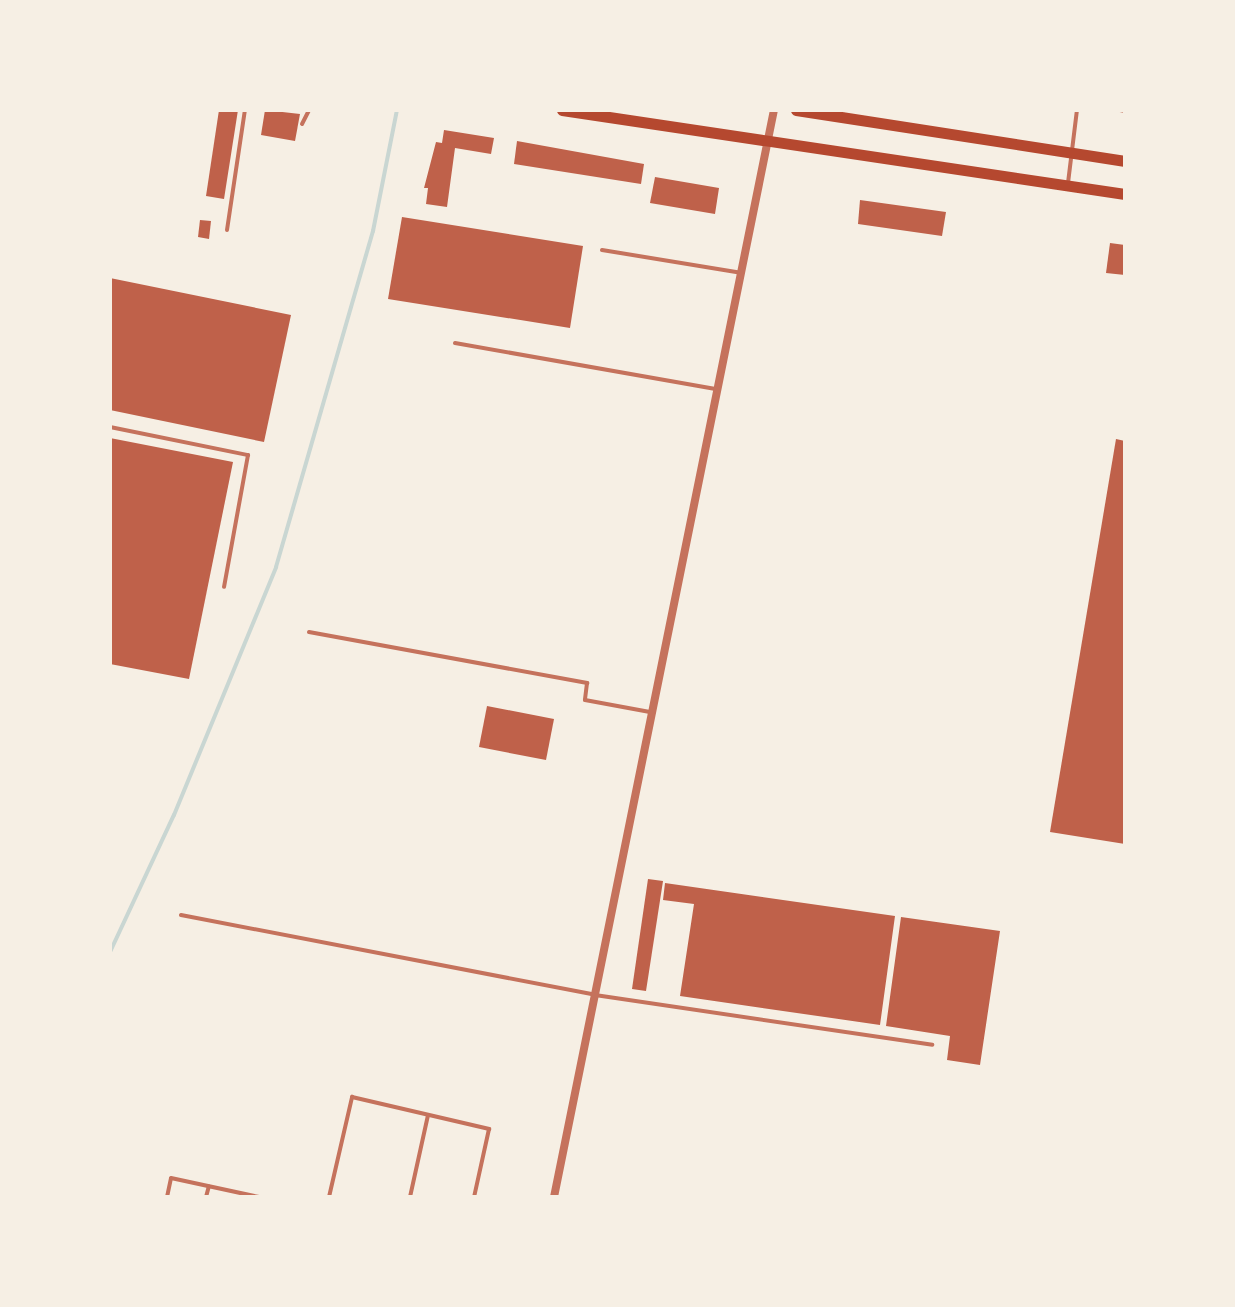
<!DOCTYPE html>
<style>
body{margin:0}
#map{position:relative;width:1235px;height:1307px;overflow:hidden;background:#f6efe4;font-family:"Nunito Sans",sans-serif}
div>[style]{position:absolute}
.stream>*{height:4px;margin:-2px;padding:0 2px;transform-origin:2px;border-radius:2px;background:#c9d6d2}
.building>*{inset:0;background:#bf614a}
.service>*{height:4px;margin:-2px;padding:0 2px;transform-origin:2px;border-radius:2px;background:#c5725c}
.minor>*{height:8px;margin:-4px;padding:0 4px;transform-origin:4px;border-radius:4px;background:#c5725c}
.secondary>*{height:11px;margin:-5.5px;padding:0 5.5px;transform-origin:5.5px;border-radius:5.5px;background:#b5482f}
span{translate:-50% -50%;white-space:nowrap;text-align:center;line-height:1.15;-webkit-text-stroke:8px #f6efe4;paint-order:stroke}
.frame{position:absolute;inset:0;border:112px solid #f6efe4;pointer-events:none}
</style>
<div id="map">
<div class="stream">
<i style="left:110px;top:952px;width:151px;rotate:-65deg"></i>
<i style="left:174px;top:815px;width:268px;rotate:-67.6deg"></i>
<i style="left:276px;top:567px;width:350px;rotate:-73.9deg"></i>
<i style="left:373px;top:231px;width:123px;rotate:-78.8deg"></i>
</div>
<div class="building">
<i style="clip-path:polygon(219px 110px,238px 110px,224px 199px,206px 196px)"></i>
<i style="clip-path:polygon(265px 110px,300px 114px,295px 141px,261px 135px)"></i>
<i style="clip-path:polygon(444px 130px,494px 138px,491px 154px,455px 148px,447px 207px,426px 204px,428px 188px,424px 188px,436px 142px,442px 143px)"></i>
<i style="clip-path:polygon(517px 141px,644px 164px,641px 184px,514px 164px)"></i>
<i style="clip-path:polygon(655px 177px,719px 188px,715px 214px,650px 203px)"></i>
<i style="clip-path:polygon(860px 200px,946px 212px,942px 236px,858px 224px)"></i>
<i style="clip-path:polygon(402px 217px,583px 246px,570px 328px,388px 299px)"></i>
<i style="clip-path:polygon(200px 220px,211px 221px,209px 239px,198px 237px)"></i>
<i style="clip-path:polygon(1110px 243px,1125px 245px,1125px 275px,1106px 273px)"></i>
<i style="clip-path:polygon(110px 278px,291px 315px,264px 442px,110px 410px)"></i>
<i style="clip-path:polygon(110px 438px,233px 462px,189px 679px,110px 664px)"></i>
<i style="clip-path:polygon(1116px 439px,1125px 441px,1125px 844px,1050px 832px)"></i>
<i style="clip-path:polygon(487px 706px,554px 719px,546px 760px,479px 747px)"></i>
<i style="clip-path:polygon(648px 879px,663px 881px,646px 991px,632px 989px)"></i>
<i style="clip-path:polygon(665px 883px,895px 916px,880px 1025px,680px 996px,694px 904px,663px 900px)"></i>
<i style="clip-path:polygon(901px 917px,1000px 931px,980px 1065px,947px 1060px,950px 1036px,886px 1026px)"></i>
</div>
<div class="service">
<i style="left:1120px;top:110px;width:5px;rotate:11deg"></i>
<i style="left:302px;top:124px;width:16px;rotate:-63deg"></i>
<i style="left:1068px;top:183px;width:74px;rotate:-83deg"></i>
<i style="left:227px;top:230px;width:121px;rotate:-81.5deg"></i>
<i style="left:602px;top:250px;width:142px;rotate:9.3deg"></i>
<i style="left:455px;top:343px;width:266px;rotate:10deg"></i>
<i style="left:110px;top:427px;width:141px;rotate:11.5deg"></i>
<i style="left:248px;top:455px;width:134px;rotate:100.3deg"></i>
<i style="left:309px;top:632px;width:283px;rotate:10.4deg"></i>
<i style="left:587px;top:683px;width:17px;rotate:97deg"></i>
<i style="left:585px;top:700px;width:66px;rotate:10.5deg"></i>
<i style="left:181px;top:915px;width:422px;rotate:10.9deg"></i>
<i style="left:595px;top:995px;width:341px;rotate:8.4deg"></i>
<i style="left:167px;top:1197px;width:19px;rotate:-78deg"></i>
<i style="left:171px;top:1178px;width:90px;rotate:12.2deg"></i>
<i style="left:206px;top:1197px;width:11px;rotate:-75deg"></i>
<i style="left:329px;top:1197px;width:103px;rotate:-77deg"></i>
<i style="left:352px;top:1097px;width:141px;rotate:13.1deg"></i>
<i style="left:489px;top:1129px;width:70px;rotate:102.4deg"></i>
<i style="left:410px;top:1197px;width:84px;rotate:-77.6deg"></i>
</div>
<div class="minor">
<i style="left:554px;top:1197px;width:1109px;rotate:-78.56deg"></i>
</div>
<div class="secondary">
<i style="left:562px;top:110px;width:569px;rotate:8.49deg"></i>
<i style="left:796px;top:110px;width:333px;rotate:8.8deg"></i>
</div>
<div class="frame"></div>
</div>
